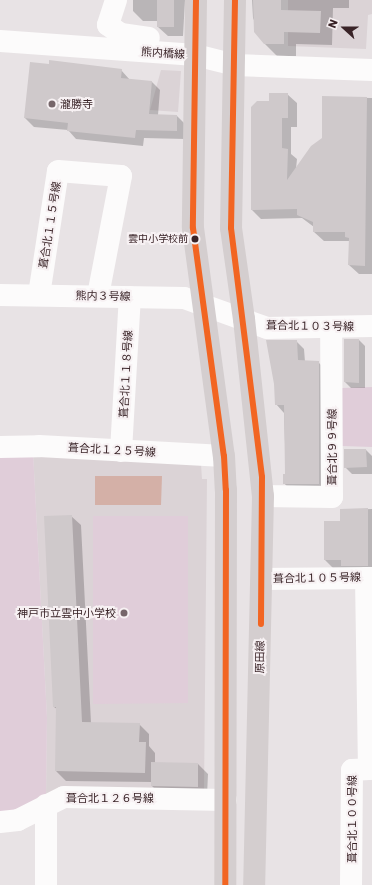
<!DOCTYPE html>
<meta charset="utf-8">
<style>
body{margin:0}
#map{position:relative;width:372px;height:885px;overflow:hidden;background:#e8e3e5;font-family:Poppins,"Noto Sans JP",sans-serif}
div>[style]{position:absolute}
.built>*{inset:0;background:#dbd3d6}
.green>*{inset:0;background:#e0cdd9}
.water>*{inset:0;background:#d4b0a7}
.shadow>*{inset:0;background:#0003}
.building>*{inset:0;background:#cfc9cb}
.minor>*{height:22px;margin:-11px;padding:0 11px;transform-origin:11px;border-radius:11px;background:#fcfbfb}
.major>*{height:22px;margin:-11px;padding:0 11px;transform-origin:11px;border-radius:11px;background:#d4cecf}
.bus-1>*{height:6px;margin:-3px;padding:0 3px;transform-origin:3px;border-radius:3px;background:#f26522}
.dots>*{width:11px;height:11px;translate:-50% -50%;box-sizing:border-box;border:2px solid #f7f1f3;border-radius:50%}
span{translate:-50% -50%;white-space:nowrap;text-align:center;line-height:1.15;-webkit-text-stroke:4px #f7f1f3;paint-order:stroke}
.bus-label{font-size:10px;color:#392327}
.right{translate:-100% -50%;text-align:right}
.street-label{font-size:11px;color:#392327}
.poi-label{font-size:11px;color:#392327}
.left{translate:0 -50%;text-align:left}
.north{position:absolute;left:324px;top:8px;width:40px;height:40px;-webkit-text-stroke:3px #f7f1f3;paint-order:stroke;rotate:291deg;font-size:11px;font-weight:700;line-height:16px;text-align:center;color:#392327}
.north::after{content:'';display:block;margin:auto;width:14px;height:18px;background:#392327;clip-path:polygon(50% 0,100% 100%,50% 72%,0 100%)}
</style>
<div id="map">
<div class="built">
<i style="clip-path:polygon(288px 0,372px 0,372px 14px,368px 15px,366px 49px,288px 46px)"></i>
<i style="clip-path:polygon(161px 70px,181px 71px,178px 112px,150px 110px)"></i>
<i style="clip-path:polygon(33px 452px,201px 464px,202px 479px,207px 479px,204px 795px,46px 799px,47px 717px)"></i>
</div>
<div class="green">
<i style="clip-path:polygon(372px 387px,372px 447px,342px 446px,342px 388px)"></i>
<i style="clip-path:polygon(0 452px,33px 452px,47px 717px,46px 799px,0 817px)"></i>
<i style="clip-path:polygon(93px 516px,188px 516px,188px 703px,93px 704px)"></i>
</div>
<div class="water">
<i style="clip-path:polygon(95px 476px,162px 476px,161px 505px,95px 505px)"></i>
</div>
<div class="shadow">
<i style="clip-path:polygon(133px 0,185px 0,183px 36px,168px 36px,158px 27px,158px 21px,143px 21px,133px 11px)"></i>
<i style="clip-path:polygon(252px 0,349px 0,349px 8px,333px 8px,332px 45px,296px 44px,296px 56px,277px 56px,264px 43px,253px 18px)"></i>
<i style="clip-path:polygon(121px 70px,130px 80px,152px 82px,160px 90px,158px 115px,177px 116px,185px 124px,185px 139px,144px 138px,143px 146px,76px 139px,68px 130px,34px 127px,25px 118px)"></i>
<i style="clip-path:polygon(287px 94px,297px 103px,297px 127px,291px 127px,291px 154px,297px 159px,296px 169px,323px 138px,323px 97px,372px 98px,372px 274px,359px 274px,349px 265px,350px 241px,324px 241px,314px 232px,314px 227px,302px 218px,261px 219px,252px 210px,270px 102px)"></i>
<i style="clip-path:polygon(345px 340px,359px 340px,365px 346px,365px 388px,351px 388px,345px 382px)"></i>
<i style="clip-path:polygon(296px 341px,304px 349px,305px 362px,318px 362px,326px 370px,327px 492px,292px 492px,284px 483px,286px 475px,284px 413px,276px 404px)"></i>
<i style="clip-path:polygon(366px 450px,372px 456px,372px 474px,352px 474px,345px 467px)"></i>
<i style="clip-path:polygon(372px 509px,372px 574px,334px 569px,325px 560px,341px 522px,341px 510px)"></i>
<i style="clip-path:polygon(71px 516px,81px 525px,91px 723px,139px 724px,149px 734px,149px 746px,155px 753px,155px 764px,198px 764px,208px 774px,207px 796px,162px 796px,152px 786px,152px 782px,66px 781px,56px 771px,57px 709px,54px 707px)"></i>
</div>
<div class="building">
<i style="clip-path:polygon(157px 0,174px 0,174px 27px,157px 27px)"></i>
<i style="clip-path:polygon(253px 0,281px 0,281px 10px,321px 11px,320px 33px,284px 32px,284px 44px,264px 44px,254px 32px)"></i>
<i style="clip-path:polygon(49px 60px,122px 69px,121px 78px,152px 81px,149px 114px,177px 115px,177px 131px,136px 130px,135px 138px,67px 131px,68px 123px,24px 118px,30px 62px,49px 64px)"></i>
<i style="clip-path:polygon(269px 93px,288px 93px,288px 118px,282px 118px,282px 148px,288px 149px,287px 180px,311px 146px,322px 138px,322px 96px,367px 97px,365px 266px,348px 265px,349px 238px,345px 237px,345px 232px,313px 232px,313px 222px,297px 215px,297px 209px,251px 210px,251px 107px,257px 101px,269px 101px)"></i>
<i style="clip-path:polygon(344px 339px,359px 339px,359px 383px,344px 382px)"></i>
<i style="clip-path:polygon(266px 340px,297px 340px,298px 360px,319px 361px,319px 484px,283px 484px,283px 474px,285px 474px,284px 405px,275px 405px,274px 384px)"></i>
<i style="clip-path:polygon(344px 449px,366px 449px,367px 467px,344px 468px)"></i>
<i style="clip-path:polygon(368px 508px,368px 566px,341px 566px,341px 560px,324px 560px,324px 521px,340px 521px,340px 509px)"></i>
<i style="clip-path:polygon(72px 515px,82px 722px,140px 723px,139px 742px,146px 742px,145px 773px,55px 771px,56px 707px,53px 707px,44px 516px)"></i>
<i style="clip-path:polygon(151px 762px,198px 763px,198px 787px,151px 786px)"></i>
</div>
<div class="minor">
<i style="left:116px;top:0;width:26px;rotate:108deg"></i>
<i style="left:108px;top:25px;width:16px;rotate:35deg"></i>
<i style="left:121px;top:34px;width:28px;rotate:8deg"></i>
<i style="left:0;top:41px;width:196px;rotate:4.1deg"></i>
<i style="left:195px;top:55px;width:41px;rotate:14deg"></i>
<i style="left:235px;top:65px;width:137px;rotate:2.1deg"></i>
<i style="left:0;top:295px;width:184px;rotate:0.9deg"></i>
<i style="left:184px;top:298px;width:88px;rotate:19.9deg"></i>
<i style="left:267px;top:328px;width:105px;rotate:-1.1deg"></i>
<i style="left:39px;top:295px;width:125px;rotate:-81.3deg"></i>
<i style="left:58px;top:171px;width:63px;rotate:4.5deg"></i>
<i style="left:121px;top:176px;width:122px;rotate:100.9deg"></i>
<i style="left:0;top:447px;width:39px;rotate:-1deg"></i>
<i style="left:39px;top:446px;width:185px;rotate:3.1deg"></i>
<i style="left:121px;top:451px;width:154px;rotate:-86.7deg"></i>
<i style="left:263px;top:496px;width:69px;rotate:0.8deg"></i>
<i style="left:332px;top:497px;width:170px;rotate:-90.3deg"></i>
<i style="left:262px;top:579px;width:110px;rotate:-0.5deg"></i>
<i style="left:0;top:822px;width:18px;rotate:-6deg"></i>
<i style="left:18px;top:820px;width:51px;rotate:-26.6deg"></i>
<i style="left:64px;top:797px;width:162px;rotate:1.1deg"></i>
<i style="left:46px;top:885px;width:80px;rotate:-90deg"></i>
<i style="left:351px;top:885px;width:115px;rotate:-89.5deg"></i>
<i style="left:352px;top:770px;width:17px;rotate:-3deg"></i>
<i style="left:369px;top:769px;width:191px;rotate:-90.9deg"></i>
</div>
<div class="major">
<i style="left:196px;top:0;width:228px;rotate:90.8deg"></i>
<i style="left:193px;top:228px;width:230px;rotate:82.3deg"></i>
<i style="left:224px;top:456px;width:34px;rotate:87deg"></i>
<i style="left:226px;top:490px;width:395px;rotate:90.1deg"></i>
<i style="left:235px;top:0;width:228px;rotate:91deg"></i>
<i style="left:231px;top:228px;width:92px;rotate:81.9deg"></i>
<i style="left:244px;top:319px;width:178px;rotate:83.9deg"></i>
<i style="left:263px;top:496px;width:389px;rotate:91.3deg"></i>
</div>
<div class="bus-1">
<i style="left:196px;top:0;width:228px;rotate:90.8deg"></i>
<i style="left:193px;top:228px;width:230px;rotate:82.3deg"></i>
<i style="left:224px;top:456px;width:34px;rotate:87deg"></i>
<i style="left:226px;top:490px;width:395px;rotate:90.1deg"></i>
<i style="left:235px;top:0;width:228px;rotate:91deg"></i>
<i style="left:231px;top:228px;width:251px;rotate:82.9deg"></i>
<i style="left:262px;top:477px;width:147px;rotate:90.4deg"></i>
</div>
<div class="dots">
<i style="left:52px;top:104px;background:#76666a"></i>
<i style="left:195px;top:239px;background:#392327"></i>
<i style="left:124px;top:613px;background:#76666a"></i>
</div>
<div class="bus-label">
<span class="right" style="left:188px;top:239px">雲中小学校前</span>
</div>
<div class="street-label">
<span style="left:163px;top:53px;rotate:4deg">熊内橋線</span>
<span style="left:50px;top:225px;rotate:-81deg">葺合北１１５号線</span>
<span style="left:103px;top:296px;rotate:1deg">熊内３号線</span>
<span style="left:310px;top:326px;rotate:1deg">葺合北１０３号線</span>
<span style="left:126px;top:374px;rotate:-87deg">葺合北１１８号線</span>
<span style="left:332px;top:447px;rotate:-90deg">葺合北９９号線</span>
<span style="left:112px;top:450px;rotate:3deg">葺合北１２５号線</span>
<span style="left:317px;top:578px;rotate:-1deg">葺合北１０５号線</span>
<span style="left:260px;top:657px;rotate:-89deg">原田線</span>
<span style="left:110px;top:798px">葺合北１２６号線</span>
<span style="left:352px;top:819px;rotate:-90deg">葺合北１００号線</span>
</div>
<div class="poi-label">
<span class="left" style="left:60px;top:104px">瀧勝寺</span>
<span class="right" style="left:116px;top:613px">神戸市立雲中小学校</span>
</div>
<div class="north">N</div>
</div>
